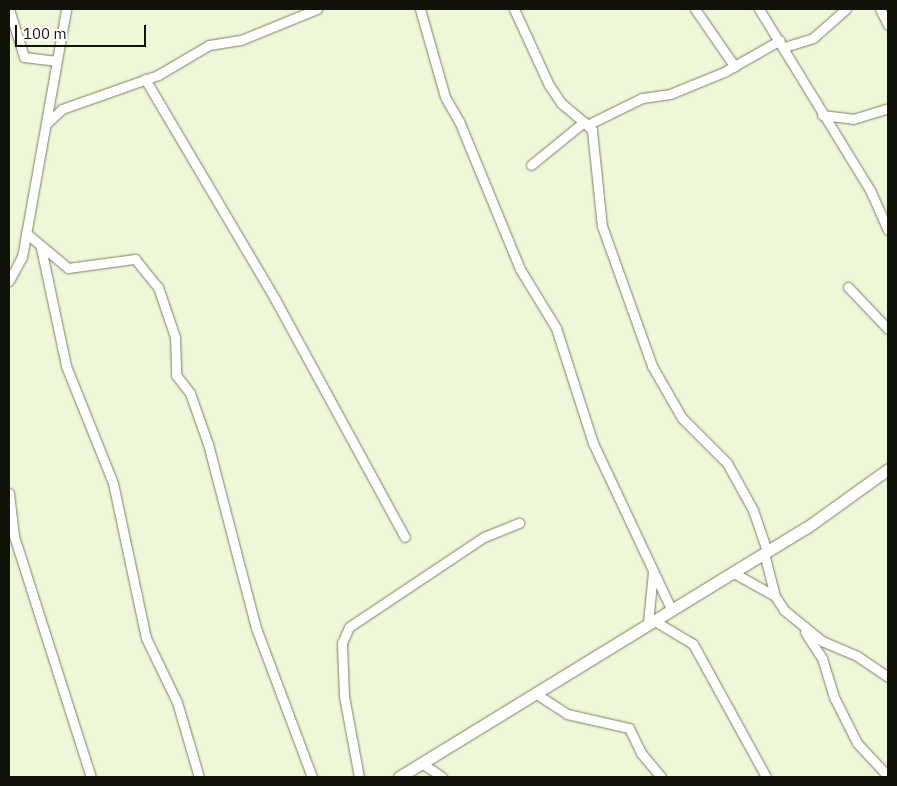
<!DOCTYPE html>
<style>
body{margin:0}
#map{position:relative;width:897px;height:786px;overflow:hidden;background:#eef7d8;font-family:"IBM Plex Sans",sans-serif}
div>[style]{position:absolute}
.roads{filter:drop-shadow(0 0 1px #798165) drop-shadow(0 0 1px #798165)}
.minor>*{height:9px;margin:-4.5px;padding:0 4.5px;transform-origin:4.5px;border-radius:4.5px;background:#fff}
.major>*{height:11px;margin:-5.5px;padding:0 5.5px;transform-origin:5.5px;border-radius:5.5px;background:#fff}
span{translate:-50% -50%;white-space:nowrap;text-align:center;line-height:1.15;-webkit-text-stroke:5px #fff;paint-order:stroke}
.frame{position:absolute;inset:0;border:10px solid #101308;pointer-events:none}
.scale{position:absolute;left:15px;top:25px;width:131px;height:22px;box-sizing:border-box;border:2px solid #101308;border-top:0;padding-left:6px;font-size:15px;line-height:18px;white-space:nowrap;color:#101308;-webkit-text-stroke:4px #fff;paint-order:stroke}
</style>
<div id="map">
<div class="roads">
<div class="minor">
<i style="left:9px;top:9px;width:50px;rotate:72.6deg"></i>
<i style="left:24px;top:57px;width:31px;rotate:7deg"></i>
<i style="left:420px;top:9px;width:91px;rotate:74.1deg"></i>
<i style="left:445px;top:97px;width:28px;rotate:60deg"></i>
<i style="left:459px;top:121px;width:160px;rotate:67.6deg"></i>
<i style="left:520px;top:269px;width:69px;rotate:58.6deg"></i>
<i style="left:556px;top:328px;width:121px;rotate:72.2deg"></i>
<i style="left:593px;top:443px;width:183px;rotate:64.8deg"></i>
<i style="left:514px;top:9px;width:84px;rotate:65.3deg"></i>
<i style="left:549px;top:85px;width:22px;rotate:56deg"></i>
<i style="left:561px;top:103px;width:30px;rotate:40deg"></i>
<i style="left:695px;top:9px;width:70px;rotate:55.4deg"></i>
<i style="left:759px;top:9px;width:212px;rotate:58.5deg"></i>
<i style="left:870px;top:190px;width:44px;rotate:65.8deg"></i>
<i style="left:880px;top:9px;width:18px;rotate:63deg"></i>
<i style="left:784px;top:47px;width:30px;rotate:-17deg"></i>
<i style="left:813px;top:38px;width:44px;rotate:-41.3deg"></i>
<i style="left:145px;top:79px;width:256px;rotate:59.4deg"></i>
<i style="left:275px;top:299px;width:271px;rotate:61.4deg"></i>
<i style="left:822px;top:115px;width:31px;rotate:7deg"></i>
<i style="left:853px;top:119px;width:37px;rotate:-17deg"></i>
<i style="left:46px;top:124px;width:22px;rotate:-43deg"></i>
<i style="left:62px;top:109px;width:102px;rotate:-19.5deg"></i>
<i style="left:158px;top:75px;width:59px;rotate:-30.5deg"></i>
<i style="left:209px;top:45px;width:32px;rotate:-9deg"></i>
<i style="left:241px;top:40px;width:82px;rotate:-22.2deg"></i>
<i style="left:587px;top:125px;width:61px;rotate:-26.1deg"></i>
<i style="left:642px;top:98px;width:28px;rotate:-8deg"></i>
<i style="left:670px;top:94px;width:58px;rotate:-22.2deg"></i>
<i style="left:724px;top:72px;width:64px;rotate:-29.7deg"></i>
<i style="left:531px;top:165px;width:68px;rotate:-39.1deg"></i>
<i style="left:584px;top:122px;width:11px;rotate:45deg"></i>
<i style="left:592px;top:130px;width:97px;rotate:84.1deg"></i>
<i style="left:602px;top:226px;width:149px;rotate:70.3deg"></i>
<i style="left:652px;top:366px;width:60px;rotate:60deg"></i>
<i style="left:682px;top:418px;width:64px;rotate:45deg"></i>
<i style="left:727px;top:463px;width:54px;rotate:61deg"></i>
<i style="left:753px;top:510px;width:43px;rotate:71.1deg"></i>
<i style="left:26px;top:233px;width:55px;rotate:39.8deg"></i>
<i style="left:68px;top:268px;width:68px;rotate:-7.7deg"></i>
<i style="left:135px;top:259px;width:36px;rotate:51deg"></i>
<i style="left:158px;top:287px;width:53px;rotate:71.2deg"></i>
<i style="left:175px;top:337px;width:38px;rotate:88deg"></i>
<i style="left:176px;top:375px;width:23px;rotate:52deg"></i>
<i style="left:190px;top:393px;width:54px;rotate:70.6deg"></i>
<i style="left:208px;top:444px;width:190px;rotate:75.4deg"></i>
<i style="left:256px;top:628px;width:159px;rotate:69.4deg"></i>
<i style="left:41px;top:248px;width:121px;rotate:78deg"></i>
<i style="left:66px;top:366px;width:126px;rotate:68.1deg"></i>
<i style="left:113px;top:483px;width:158px;rotate:78deg"></i>
<i style="left:146px;top:638px;width:71px;rotate:64.2deg"></i>
<i style="left:177px;top:702px;width:78px;rotate:73.7deg"></i>
<i style="left:9px;top:281px;width:27px;rotate:-62deg"></i>
<i style="left:22px;top:257px;width:252px;rotate:-79.9deg"></i>
<i style="left:848px;top:287px;width:58px;rotate:46.4deg"></i>
<i style="left:9px;top:493px;width:43px;rotate:83.4deg"></i>
<i style="left:14px;top:536px;width:253px;rotate:72.3deg"></i>
<i style="left:764px;top:553px;width:44px;rotate:75.7deg"></i>
<i style="left:775px;top:596px;width:17px;rotate:57deg"></i>
<i style="left:784px;top:610px;width:49px;rotate:39.2deg"></i>
<i style="left:822px;top:641px;width:38px;rotate:23deg"></i>
<i style="left:857px;top:656px;width:37px;rotate:34deg"></i>
<i style="left:732px;top:572px;width:49px;rotate:29.2deg"></i>
<i style="left:653px;top:620px;width:47px;rotate:31deg"></i>
<i style="left:693px;top:644px;width:152px;rotate:61.2deg"></i>
<i style="left:648px;top:623px;width:51px;rotate:-84.4deg"></i>
<i style="left:805px;top:632px;width:31px;rotate:57deg"></i>
<i style="left:822px;top:658px;width:41px;rotate:72.9deg"></i>
<i style="left:834px;top:697px;width:51px;rotate:63.4deg"></i>
<i style="left:857px;top:743px;width:45px;rotate:46.8deg"></i>
<i style="left:535px;top:693px;width:38px;rotate:33deg"></i>
<i style="left:567px;top:714px;width:64px;rotate:12.7deg"></i>
<i style="left:629px;top:728px;width:28px;rotate:64deg"></i>
<i style="left:641px;top:753px;width:31px;rotate:50deg"></i>
<i style="left:423px;top:764px;width:23px;rotate:34deg"></i>
<i style="left:359px;top:777px;width:82px;rotate:-100.5deg"></i>
<i style="left:344px;top:696px;width:53px;rotate:-92.2deg"></i>
<i style="left:342px;top:643px;width:17px;rotate:-66deg"></i>
<i style="left:349px;top:627px;width:162px;rotate:-33.7deg"></i>
<i style="left:484px;top:537px;width:38px;rotate:-22deg"></i>
</div>
<div class="major">
<i style="left:399px;top:777px;width:477px;rotate:-31.5deg"></i>
<i style="left:806px;top:528px;width:101px;rotate:-35.7deg"></i>
</div>
</div>
<div class="frame"></div>
<div class="scale">100 m</div>
</div>
